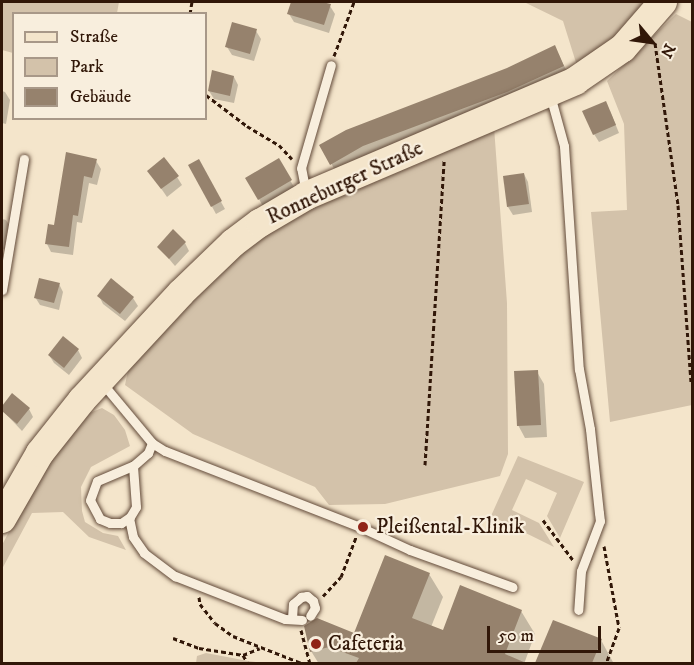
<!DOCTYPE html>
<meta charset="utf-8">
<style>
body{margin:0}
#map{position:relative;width:694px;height:665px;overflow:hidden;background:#f4e5cb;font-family:"IM FELL DW Pica",serif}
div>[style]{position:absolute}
.green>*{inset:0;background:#d3c2aa}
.shadow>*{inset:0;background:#0003}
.building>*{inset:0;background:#96826d}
.path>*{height:3px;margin-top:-1.5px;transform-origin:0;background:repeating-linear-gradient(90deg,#311708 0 4.5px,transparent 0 7.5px)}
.roads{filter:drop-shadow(0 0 2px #624a39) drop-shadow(0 0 2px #624a39)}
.lane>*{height:9px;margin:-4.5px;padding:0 4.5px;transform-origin:4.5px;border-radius:4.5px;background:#f8eedd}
.primary>*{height:28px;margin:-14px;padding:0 14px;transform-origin:14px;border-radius:14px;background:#f4e5cb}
.dots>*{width:16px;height:16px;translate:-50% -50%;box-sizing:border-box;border:3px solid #f8eedd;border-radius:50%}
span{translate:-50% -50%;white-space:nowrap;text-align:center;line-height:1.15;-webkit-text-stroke:4.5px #f8eedd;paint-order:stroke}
.street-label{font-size:21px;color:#311708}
.poi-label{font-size:21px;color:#311708}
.left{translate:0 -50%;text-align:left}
.frame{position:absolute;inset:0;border:3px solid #311708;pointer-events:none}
.legend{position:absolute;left:12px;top:12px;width:195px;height:108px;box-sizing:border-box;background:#f8eedd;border:2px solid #a89888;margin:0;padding:8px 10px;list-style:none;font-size:18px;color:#311708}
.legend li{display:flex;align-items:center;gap:12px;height:30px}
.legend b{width:30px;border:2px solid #a89888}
.north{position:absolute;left:622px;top:12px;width:60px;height:60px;-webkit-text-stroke:4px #f8eedd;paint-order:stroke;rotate:119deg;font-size:16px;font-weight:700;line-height:24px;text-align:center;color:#311708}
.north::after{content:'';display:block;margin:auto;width:21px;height:27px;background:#311708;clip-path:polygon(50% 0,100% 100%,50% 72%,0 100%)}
.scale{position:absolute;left:487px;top:626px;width:114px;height:27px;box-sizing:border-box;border:3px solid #311708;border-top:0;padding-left:8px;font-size:18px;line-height:21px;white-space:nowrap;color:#311708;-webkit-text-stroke:4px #f8eedd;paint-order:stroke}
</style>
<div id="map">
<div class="green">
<i style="clip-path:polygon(2px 2px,119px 2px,117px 13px,14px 14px,13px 53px,2px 50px)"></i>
<i style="clip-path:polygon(524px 2px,652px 2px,642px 16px,578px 69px,563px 21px)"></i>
<i style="clip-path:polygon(676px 14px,692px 22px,692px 405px,610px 422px,591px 212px,627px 210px,624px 124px,607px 81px)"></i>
<i style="clip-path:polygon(494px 127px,507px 303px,508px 454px,500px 476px,385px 504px,329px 505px,315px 487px,193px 434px,125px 385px,130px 361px,227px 260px,310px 204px)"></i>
<i style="clip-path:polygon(102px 408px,114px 415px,125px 430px,130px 446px,91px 467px,81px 487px,82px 511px,85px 522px,103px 533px,118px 536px,126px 550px,89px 537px,63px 512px,32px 513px,2px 569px,2px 545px,35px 483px,87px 414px)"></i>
<i style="clip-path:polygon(518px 456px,584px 482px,560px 538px,547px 516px,557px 493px,526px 479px,512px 510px,539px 523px,554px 547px,491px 516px)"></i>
<i style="clip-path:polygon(206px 653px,248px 661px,263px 663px,196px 663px,197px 656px)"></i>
</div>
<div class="shadow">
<i style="clip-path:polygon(293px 2px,316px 2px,330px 6px,335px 14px,329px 33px,294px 22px,289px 14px)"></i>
<i style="clip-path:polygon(256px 31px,261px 39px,254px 61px,232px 55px,227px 47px)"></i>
<i style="clip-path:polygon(559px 55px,568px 74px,512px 99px,368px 154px,336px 172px,321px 145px)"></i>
<i style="clip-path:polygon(234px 77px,238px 85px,234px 103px,214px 99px,209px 91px)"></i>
<i style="clip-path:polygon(2px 91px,5px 92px,10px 100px,6px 124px,2px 123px)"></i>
<i style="clip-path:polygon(610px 111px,619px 133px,599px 142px,594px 134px)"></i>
<i style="clip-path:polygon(68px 154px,96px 161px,101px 169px,97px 185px,89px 183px,82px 223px,77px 222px,73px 255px,51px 252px,47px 244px,55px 226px)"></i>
<i style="clip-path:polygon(279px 160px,295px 189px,264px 208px,247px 178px)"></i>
<i style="clip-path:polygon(198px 161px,225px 209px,216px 214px,190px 166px)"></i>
<i style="clip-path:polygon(149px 171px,177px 177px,182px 185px,167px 197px)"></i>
<i style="clip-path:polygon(524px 174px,528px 182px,532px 212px,513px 215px,508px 207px)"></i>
<i style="clip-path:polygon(2px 219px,6px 220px,11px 228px,7px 250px,2px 249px)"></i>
<i style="clip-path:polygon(185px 243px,189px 251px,175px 266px,159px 247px)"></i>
<i style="clip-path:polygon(59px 284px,63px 292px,59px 310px,40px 305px,35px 297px)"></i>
<i style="clip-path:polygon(99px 296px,133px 298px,138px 306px,125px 321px,103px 304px)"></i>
<i style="clip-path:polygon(78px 350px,82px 358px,69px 375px,54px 363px,49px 355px)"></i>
<i style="clip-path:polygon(537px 372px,544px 384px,547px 437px,525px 438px,518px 425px)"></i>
<i style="clip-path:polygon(12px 396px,29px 409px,33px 417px,22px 431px,2px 410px)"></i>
<i style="clip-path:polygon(429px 574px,443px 597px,431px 627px,443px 632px,521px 611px,535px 634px,524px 664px,319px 664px,311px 651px,355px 635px)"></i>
<i style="clip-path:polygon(554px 622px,601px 640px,614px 664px,537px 664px)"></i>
</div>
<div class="building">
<i style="clip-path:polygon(291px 2px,322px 2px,331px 4px,324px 25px,287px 14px)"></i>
<i style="clip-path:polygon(232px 22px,257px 29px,250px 54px,225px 47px)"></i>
<i style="clip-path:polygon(555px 45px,564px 66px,507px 92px,363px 146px,330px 165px,319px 145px,346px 130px,507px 68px)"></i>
<i style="clip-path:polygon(212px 70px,234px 76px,230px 96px,208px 91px)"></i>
<i style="clip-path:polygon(606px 101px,616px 125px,593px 135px,582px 111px)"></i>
<i style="clip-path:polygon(66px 152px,97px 159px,92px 178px,84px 176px,78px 216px,73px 215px,69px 247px,45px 244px,48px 224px,54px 225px)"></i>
<i style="clip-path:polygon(164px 157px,179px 176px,161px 189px,147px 171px)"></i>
<i style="clip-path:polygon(279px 158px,292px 180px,258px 200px,245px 178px)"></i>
<i style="clip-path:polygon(199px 159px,222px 201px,211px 207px,188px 165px)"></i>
<i style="clip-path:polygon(524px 173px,529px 204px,507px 207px,503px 176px)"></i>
<i style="clip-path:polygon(173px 229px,186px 242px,169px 259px,157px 247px)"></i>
<i style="clip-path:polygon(39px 278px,60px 283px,54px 303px,34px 298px)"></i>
<i style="clip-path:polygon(111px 278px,134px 297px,120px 314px,97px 296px)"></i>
<i style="clip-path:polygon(63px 336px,79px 349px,64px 368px,48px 355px)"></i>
<i style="clip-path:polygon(538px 370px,541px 425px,517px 426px,514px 371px)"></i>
<i style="clip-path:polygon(12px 393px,30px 408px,17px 424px,2px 411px,2px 406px)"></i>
<i style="clip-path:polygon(385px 555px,430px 573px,412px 618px,443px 630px,460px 585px,522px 610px,505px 654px,526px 663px,356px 663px,359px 658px,329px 647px,310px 652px,304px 626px,317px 618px,354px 633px)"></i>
<i style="clip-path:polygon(553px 620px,602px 639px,592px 663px,535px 663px)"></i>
</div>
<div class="path">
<i style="left:190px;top:14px;width:12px;rotate:-81deg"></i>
<i style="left:655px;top:43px;width:164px;rotate:81.9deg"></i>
<i style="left:678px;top:205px;width:179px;rotate:85.8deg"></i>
<i style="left:334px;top:56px;width:58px;rotate:-69.7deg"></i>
<i style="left:206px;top:95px;width:51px;rotate:37.1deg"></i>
<i style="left:247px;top:126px;width:37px;rotate:31deg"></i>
<i style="left:279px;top:145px;width:19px;rotate:47deg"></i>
<i style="left:425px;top:465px;width:305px;rotate:-86.4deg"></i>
<i style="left:543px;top:520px;width:50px;rotate:53.1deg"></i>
<i style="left:604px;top:546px;width:83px;rotate:79.6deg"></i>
<i style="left:619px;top:628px;width:38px;rotate:110deg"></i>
<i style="left:323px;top:596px;width:26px;rotate:-47deg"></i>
<i style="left:341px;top:577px;width:43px;rotate:-69.4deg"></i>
<i style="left:199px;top:597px;width:7px;rotate:82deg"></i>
<i style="left:200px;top:604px;width:24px;rotate:52deg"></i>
<i style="left:215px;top:623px;width:22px;rotate:36deg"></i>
<i style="left:233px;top:636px;width:76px;rotate:21.5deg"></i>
<i style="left:301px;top:630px;width:35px;rotate:75deg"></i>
<i style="left:173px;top:638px;width:28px;rotate:21deg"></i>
<i style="left:199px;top:648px;width:45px;rotate:9deg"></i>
<i style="left:243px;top:655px;width:18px;rotate:-22deg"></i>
<i style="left:243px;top:655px;width:10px;rotate:61deg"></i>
</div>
<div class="roads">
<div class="lane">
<i style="left:550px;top:95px;width:53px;rotate:74.6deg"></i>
<i style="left:564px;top:146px;width:224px;rotate:86.2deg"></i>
<i style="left:579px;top:369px;width:61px;rotate:79.6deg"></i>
<i style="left:590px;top:429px;width:84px;rotate:83.9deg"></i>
<i style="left:599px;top:513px;width:8px;rotate:83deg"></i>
<i style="left:600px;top:521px;width:53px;rotate:110.8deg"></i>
<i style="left:581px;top:571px;width:39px;rotate:94deg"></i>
<i style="left:306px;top:193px;width:25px;rotate:-101deg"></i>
<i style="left:301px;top:168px;width:107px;rotate:-73.8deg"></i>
<i style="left:2px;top:290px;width:133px;rotate:-80.5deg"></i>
<i style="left:103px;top:384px;width:77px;rotate:50.3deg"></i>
<i style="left:152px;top:443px;width:15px;rotate:32deg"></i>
<i style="left:165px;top:451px;width:209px;rotate:21.3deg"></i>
<i style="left:360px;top:527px;width:55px;rotate:24.7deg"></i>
<i style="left:410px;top:550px;width:109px;rotate:19.9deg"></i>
<i style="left:133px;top:466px;width:41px;rotate:85.8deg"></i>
<i style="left:136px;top:507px;width:12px;rotate:121deg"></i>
<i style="left:130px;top:517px;width:11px;rotate:146deg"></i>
<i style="left:121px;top:523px;width:11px;rotate:180deg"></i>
<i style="left:110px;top:523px;width:11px;rotate:-158deg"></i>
<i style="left:100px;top:519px;width:21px;rotate:-118deg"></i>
<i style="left:90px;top:500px;width:20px;rotate:-70deg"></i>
<i style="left:97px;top:481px;width:39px;rotate:-23deg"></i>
<i style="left:133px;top:466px;width:20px;rotate:-41deg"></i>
<i style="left:148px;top:453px;width:11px;rotate:-68deg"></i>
<i style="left:129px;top:518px;width:19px;rotate:78deg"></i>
<i style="left:133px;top:537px;width:19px;rotate:55deg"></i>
<i style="left:144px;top:553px;width:39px;rotate:37deg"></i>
<i style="left:175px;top:576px;width:118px;rotate:21.4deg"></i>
<i style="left:285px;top:619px;width:17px;rotate:3deg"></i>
<i style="left:292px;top:618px;width:14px;rotate:-86deg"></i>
<i style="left:293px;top:604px;width:11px;rotate:-41deg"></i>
<i style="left:301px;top:597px;width:6px;rotate:-9deg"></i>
<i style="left:307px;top:596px;width:8px;rotate:40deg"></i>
<i style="left:313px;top:601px;width:7px;rotate:74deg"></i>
<i style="left:315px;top:608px;width:9px;rotate:122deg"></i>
</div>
<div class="primary">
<i style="left:2px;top:519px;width:76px;rotate:-60.1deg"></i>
<i style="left:40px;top:453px;width:68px;rotate:-51.6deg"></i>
<i style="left:82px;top:400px;width:146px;rotate:-47.2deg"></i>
<i style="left:181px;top:293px;width:72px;rotate:-43.9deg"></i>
<i style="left:233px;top:243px;width:34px;rotate:-37deg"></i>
<i style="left:260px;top:223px;width:53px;rotate:-30.4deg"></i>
<i style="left:306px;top:196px;width:293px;rotate:-23.1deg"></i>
<i style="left:575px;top:81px;width:58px;rotate:-34.5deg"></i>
<i style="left:623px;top:48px;width:61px;rotate:-49deg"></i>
</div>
</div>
<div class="dots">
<i style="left:363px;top:527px;background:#8f2418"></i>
<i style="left:316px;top:644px;background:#8f2418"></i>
</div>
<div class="street-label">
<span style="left:345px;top:183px;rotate:-25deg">Ronneburger Straße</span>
</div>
<div class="poi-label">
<span class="left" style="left:376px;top:527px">Pleißental-Klinik</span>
<span class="left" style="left:328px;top:644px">Cafeteria</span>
</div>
<div class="frame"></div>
<ul class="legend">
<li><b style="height:8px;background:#f4e5cb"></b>Straße</li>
<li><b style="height:16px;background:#d3c2aa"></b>Park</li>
<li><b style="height:16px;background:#96826d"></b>Gebäude</li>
</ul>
<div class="north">N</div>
<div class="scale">50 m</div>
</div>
